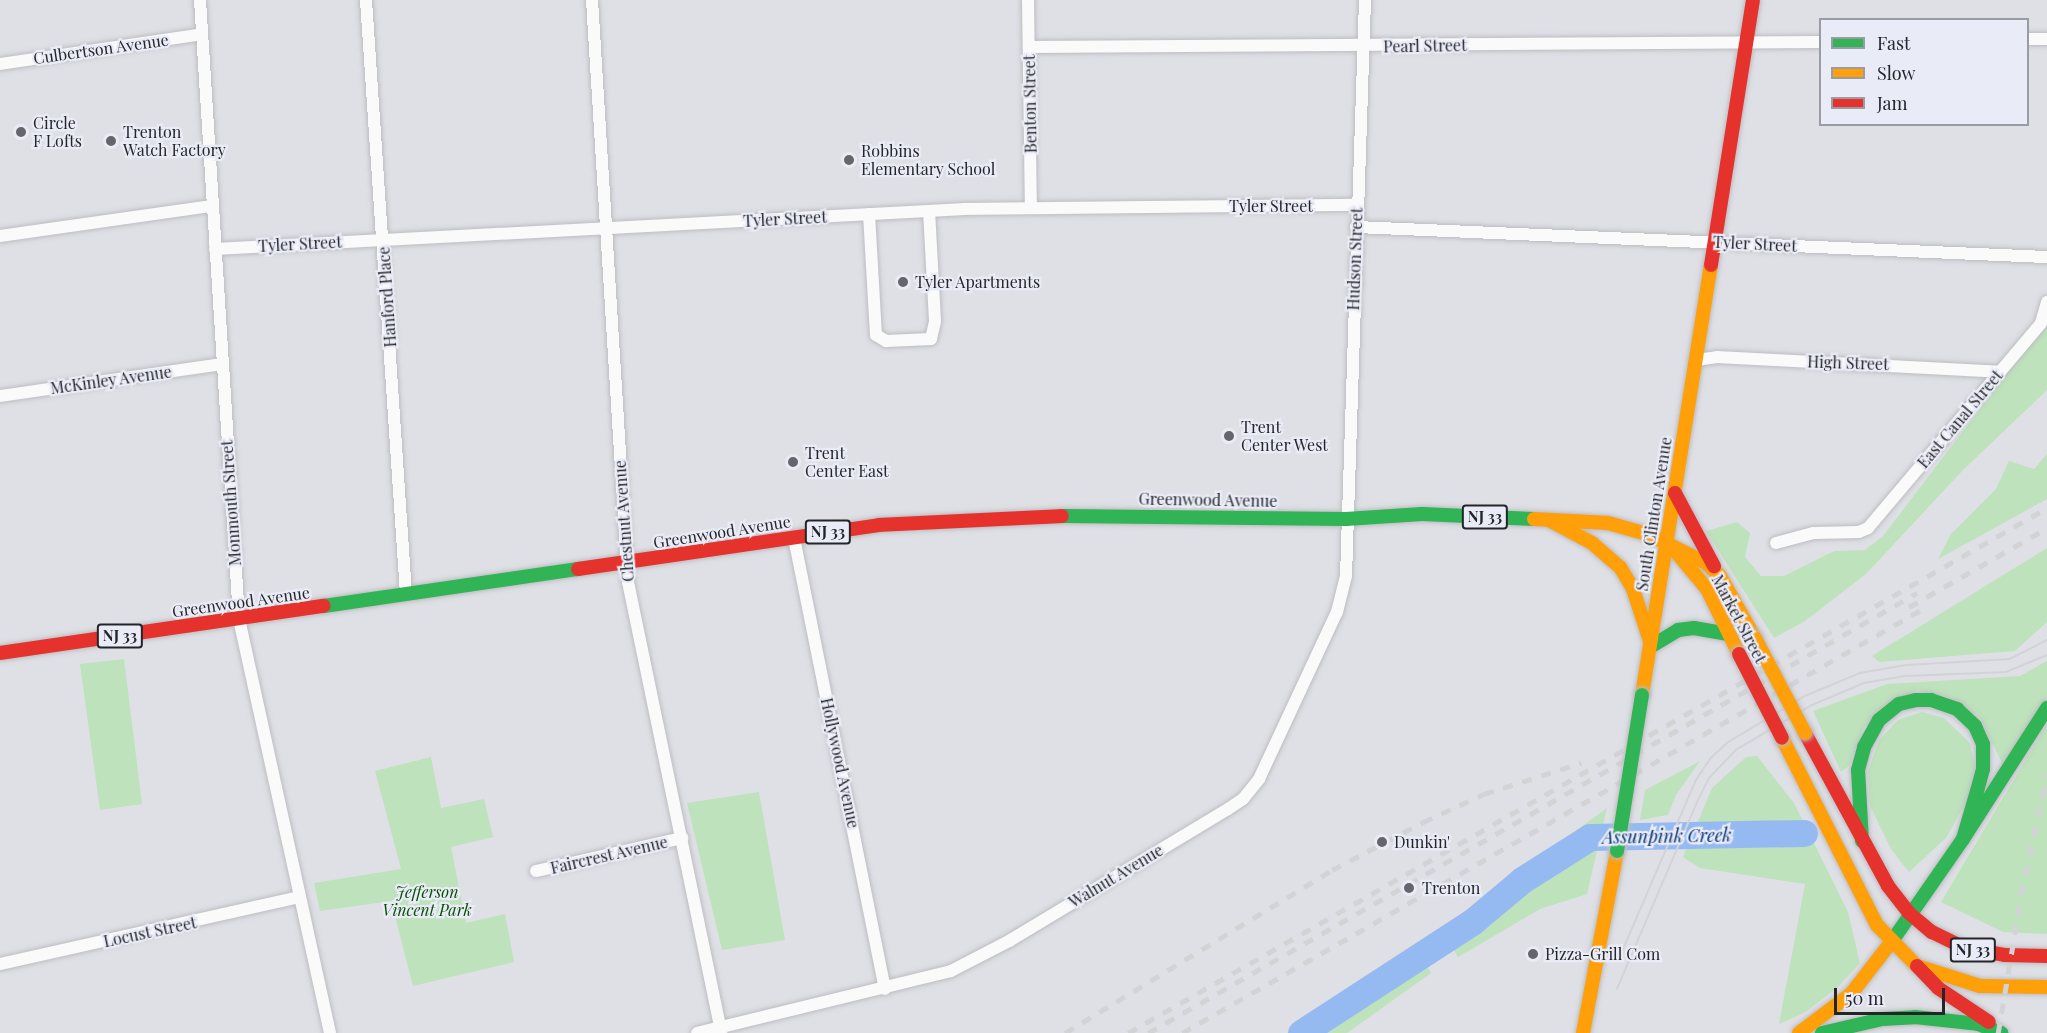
<!DOCTYPE html>
<style>
body{margin:0}
#map{position:relative;width:2047px;height:1033px;overflow:hidden;background:#dfe0e5;font-family:"Playfair Display",serif}
div>[style]{position:absolute}
.green>*{inset:0;background:#bee2bc}
.river>*{height:27px;margin:-13.5px;padding:0 13.5px;transform-origin:13.5px;border-radius:13.5px;background:#95baf2}
.roads{filter:drop-shadow(0 0 2px #bdbdc1) drop-shadow(0 0 2px #bdbdc1)}
.street>*{height:12px;margin:-6px;padding:0 6px;transform-origin:6px;border-radius:6px;background:#fafafb}
.fast>*{height:14px;margin:-7px;padding:0 7px;transform-origin:7px;border-radius:7px;background:#30b455}
.slow>*{height:14px;margin:-7px;padding:0 7px;transform-origin:7px;border-radius:7px;background:#ff9f0a}
.jam>*{height:14px;margin:-7px;padding:0 7px;transform-origin:7px;border-radius:7px;background:#e5322d}
.tram>*{height:1.5px;margin:-0.75px;padding:0 0.75px;transform-origin:0.75px;border-radius:0.75px;background:#d2d3d5}
.rail>*{height:4.5px;margin-top:-2.25px;transform-origin:0;background:repeating-linear-gradient(90deg,#d2d3d5 0 10px,transparent 0 20px)}
.bridges{filter:drop-shadow(0 0 2px #bdbdc1) drop-shadow(0 0 2px #bdbdc1)}
.fast-bridge>*{height:14px;margin:-7px;padding:0 7px;transform-origin:7px;border-radius:7px;background:#30b455}
.slow-bridge>*{height:14px;margin:-7px;padding:0 7px;transform-origin:7px;border-radius:7px;background:#ff9f0a}
.jam-bridge>*{height:14px;margin:-7px;padding:0 7px;transform-origin:7px;border-radius:7px;background:#e5322d}
.dots>*{width:16px;height:16px;translate:-50% -50%;box-sizing:border-box;border:3px solid #e9ebf6;border-radius:50%}
span{translate:-50% -50%;white-space:nowrap;text-align:center;line-height:1.15;-webkit-text-stroke:4.5px #e9ebf6;paint-order:stroke}
.shield-label span{padding:2px 4px;background:#e9ebf6;border:2px solid;border-radius:4px;-webkit-text-stroke-width:0}
.shield-label{font-size:15px;color:#242529;font-weight:700}
.street-label{font-size:16px;color:#242529}
.poi-label{font-size:16px;color:#242529}
.left{translate:0 -50%;text-align:left}
.park-label{font-size:16px;color:#054f00;font-style:italic}
.water-label{font-size:18px;color:#003275;font-style:italic}
.legend{position:absolute;left:1819px;top:18px;width:210px;height:108px;box-sizing:border-box;background:#e9ebf6;border:2px solid #9a9ca4;margin:0;padding:8px 10px;list-style:none;font-size:18px;color:#242529}
.legend li{display:flex;align-items:center;gap:12px;height:30px}
.legend b{width:30px;border:2px solid #9a9ca4}
.scale{position:absolute;left:1834px;top:988px;width:111px;height:27px;box-sizing:border-box;border:3px solid #242529;border-top:0;padding-left:8px;font-size:18px;line-height:21px;white-space:nowrap;color:#242529;-webkit-text-stroke:4px #e9ebf6;paint-order:stroke}
</style>
<div id="map">
<div class="green">
<i style="clip-path:polygon(2047px 321px,2047px 390px,1963px 470px,1866px 574px,1805px 621px,1774px 638px,1706px 531px,1737px 522px,1750px 533px,1745px 557px,1761px 576px,1784px 576px,1834px 551px,1865px 550px,1883px 536px)"></i>
<i style="clip-path:polygon(2047px 454px,2047px 499px,1938px 559px,1951px 534px,1996px 489px,2009px 461px,2034px 469px)"></i>
<i style="clip-path:polygon(2047px 548px,2047px 622px,2015px 651px,1879px 662px,1872px 656px)"></i>
<i style="clip-path:polygon(124px 659px,142px 804px,100px 810px,80px 664px)"></i>
<i style="clip-path:polygon(2047px 661px,2047px 697px,2004px 767px,1980px 717px,1949px 697px,1917px 690px,1889px 705px,1864px 727px,1849px 766px,1841px 772px,1813px 711px,1887px 684px,2020px 676px)"></i>
<i style="clip-path:polygon(1922px 712px,1944px 718px,1970px 743px,1976px 773px,1968px 799px,1946px 838px,1909px 872px,1891px 849px,1870px 806px,1868px 771px,1879px 740px,1898px 720px)"></i>
<i style="clip-path:polygon(2047px 724px,2047px 934px,2003px 932px,1941px 902px)"></i>
<i style="clip-path:polygon(1757px 756px,1794px 803px,1848px 912px,1860px 963px,1837px 988px,1804px 1013px,1779px 1024px,1805px 884px,1700px 868px,1683px 857px,1712px 788px,1746px 757px)"></i>
<i style="clip-path:polygon(431px 757px,441px 808px,484px 799px,493px 837px,451px 847px,466px 923px,505px 914px,514px 962px,413px 986px,391px 901px,320px 911px,314px 883px,401px 869px,375px 771px)"></i>
<i style="clip-path:polygon(1700px 761px,1676px 795px,1668px 815px,1640px 820px,1645px 790px)"></i>
<i style="clip-path:polygon(759px 792px,785px 940px,722px 950px,687px 803px)"></i>
<i style="clip-path:polygon(1607px 808px,1587px 894px,1540px 909px,1458px 957px,1442px 928px)"></i>
<i style="clip-path:polygon(1415px 945px,1431px 973px,1347px 1033px,1287px 1033px)"></i>
</div>
<div class="river">
<i style="left:1301px;top:1033px;width:204px;rotate:-33deg"></i>
<i style="left:1472px;top:922px;width:65px;rotate:-40deg"></i>
<i style="left:1522px;top:880px;width:80px;rotate:-32.3deg"></i>
<i style="left:1590px;top:837px;width:214px;rotate:-1.1deg"></i>
</div>
<div class="roads">
<div class="street">
<i style="left:200px;top:0;width:620px;rotate:86.39deg"></i>
<i style="left:239px;top:619px;width:424px;rotate:77.6deg"></i>
<i style="left:366px;top:0;width:595px;rotate:86.15deg"></i>
<i style="left:592px;top:0;width:583px;rotate:86.46deg"></i>
<i style="left:628px;top:582px;width:460px;rotate:78.3deg"></i>
<i style="left:1028px;top:0;width:208px;rotate:89.2deg"></i>
<i style="left:2028px;top:39px;width:19px"></i>
<i style="left:1029px;top:47px;width:791px;rotate:-0.36deg"></i>
<i style="left:0;top:64px;width:204px;rotate:-8.4deg"></i>
<i style="left:869px;top:214px;width:121px;rotate:86.7deg"></i>
<i style="left:876px;top:335px;width:12px;rotate:31deg"></i>
<i style="left:886px;top:341px;width:45px;rotate:-2.5deg"></i>
<i style="left:931px;top:339px;width:18px;rotate:-77deg"></i>
<i style="left:935px;top:321px;width:110px;rotate:-93.1deg"></i>
<i style="left:1356px;top:227px;width:692px;rotate:2.49deg"></i>
<i style="left:0;top:236px;width:214px;rotate:-8.1deg"></i>
<i style="left:215px;top:249px;width:751px;rotate:-3.05deg"></i>
<i style="left:965px;top:209px;width:391px;rotate:-0.6deg"></i>
<i style="left:1696px;top:360px;width:21px;rotate:-8deg"></i>
<i style="left:1717px;top:357px;width:283px;rotate:3deg"></i>
<i style="left:0;top:396px;width:224px;rotate:-8.2deg"></i>
<i style="left:794px;top:538px;width:460px;rotate:78.6deg"></i>
<i style="left:1776px;top:543px;width:39px;rotate:-15deg"></i>
<i style="left:1814px;top:533px;width:45px;rotate:-1.3deg"></i>
<i style="left:1859px;top:532px;width:10px;rotate:-24deg"></i>
<i style="left:1868px;top:528px;width:268px;rotate:-49.8deg"></i>
<i style="left:2041px;top:323px;width:22px;rotate:-74deg"></i>
<i style="left:536px;top:871px;width:150px;rotate:-12.7deg"></i>
<i style="left:0;top:964px;width:307px;rotate:-12.6deg"></i>
<i style="left:697px;top:1033px;width:261px;rotate:-13.7deg"></i>
<i style="left:951px;top:971px;width:65px;rotate:-27.3deg"></i>
<i style="left:1009px;top:941px;width:256px;rotate:-31.1deg"></i>
<i style="left:1228px;top:809px;width:18px;rotate:-34deg"></i>
<i style="left:1243px;top:799px;width:26px;rotate:-51deg"></i>
<i style="left:1259px;top:779px;width:184px;rotate:-65deg"></i>
<i style="left:1337px;top:612px;width:37px;rotate:-76deg"></i>
<i style="left:1346px;top:576px;width:576px;rotate:-88.11deg"></i>
</div>
<div class="fast">
<i style="left:1062px;top:516px;width:284px;rotate:0.6deg"></i>
<i style="left:1346px;top:519px;width:76px;rotate:-3.8deg"></i>
<i style="left:1422px;top:514px;width:112px;rotate:2.6deg"></i>
<i style="left:324px;top:606px;width:257px;rotate:-8.3deg"></i>
<i style="left:1650px;top:647px;width:33px;rotate:-31deg"></i>
<i style="left:1678px;top:630px;width:16px;rotate:-7deg"></i>
<i style="left:1694px;top:628px;width:36px;rotate:10deg"></i>
<i style="left:1963px;top:839px;width:156px;rotate:-57.3deg"></i>
<i style="left:1862px;top:841px;width:71px;rotate:-93.2deg"></i>
<i style="left:1858px;top:770px;width:24px;rotate:-75deg"></i>
<i style="left:1864px;top:747px;width:31px;rotate:-61deg"></i>
<i style="left:1879px;top:720px;width:26px;rotate:-39deg"></i>
<i style="left:1899px;top:704px;width:17px;rotate:-13deg"></i>
<i style="left:1916px;top:700px;width:15px"></i>
<i style="left:1931px;top:700px;width:28px;rotate:19deg"></i>
<i style="left:1957px;top:709px;width:25px;rotate:43deg"></i>
<i style="left:1975px;top:726px;width:20px;rotate:66deg"></i>
<i style="left:1983px;top:744px;width:25px;rotate:90deg"></i>
<i style="left:1983px;top:769px;width:23px;rotate:105deg"></i>
<i style="left:1977px;top:791px;width:50px;rotate:106.3deg"></i>
<i style="left:1963px;top:839px;width:124px;rotate:124.8deg"></i>
<i style="left:1822px;top:1033px;width:62px;rotate:-13.1deg"></i>
<i style="left:1882px;top:1019px;width:33px;rotate:-3deg"></i>
<i style="left:1915px;top:1017px;width:63px;rotate:6.3deg"></i>
<i style="left:1978px;top:1024px;width:25px;rotate:21deg"></i>
</div>
<div class="slow">
<i style="left:1534px;top:519px;width:74px;rotate:3.1deg"></i>
<i style="left:1608px;top:523px;width:44px;rotate:15.9deg"></i>
<i style="left:1650px;top:535px;width:63px;rotate:26.6deg"></i>
<i style="left:1706px;top:563px;width:19px;rotate:43deg"></i>
<i style="left:1720px;top:576px;width:71px;rotate:60.6deg"></i>
<i style="left:1549px;top:520px;width:49px;rotate:28.1deg"></i>
<i style="left:1592px;top:543px;width:37px;rotate:41deg"></i>
<i style="left:1620px;top:567px;width:26px;rotate:59deg"></i>
<i style="left:1633px;top:589px;width:55px;rotate:71.9deg"></i>
<i style="left:1676px;top:552px;width:48px;rotate:50deg"></i>
<i style="left:1707px;top:589px;width:72px;rotate:63.8deg"></i>
<i style="left:1642px;top:695px;width:436px;rotate:-80.9deg"></i>
<i style="left:1782px;top:738px;width:210px;rotate:63.1deg"></i>
<i style="left:1877px;top:925px;width:57px;rotate:45.7deg"></i>
<i style="left:1917px;top:966px;width:66px;rotate:17.6deg"></i>
<i style="left:1980px;top:986px;width:67px;rotate:0.9deg"></i>
<i style="left:1583px;top:1033px;width:185px;rotate:-79.4deg"></i>
<i style="left:1799px;top:1033px;width:65px;rotate:-36.9deg"></i>
<i style="left:1851px;top:994px;width:67px;rotate:-52.3deg"></i>
</div>
<div class="jam">
<i style="left:1711px;top:265px;width:268px;rotate:-81deg"></i>
<i style="left:1675px;top:493px;width:83px;rotate:61.9deg"></i>
<i style="left:578px;top:569px;width:304px;rotate:-8.3deg"></i>
<i style="left:879px;top:525px;width:183px;rotate:-2.8deg"></i>
<i style="left:0;top:653px;width:327px;rotate:-8.3deg"></i>
<i style="left:1805px;top:733px;width:174px;rotate:61.5deg"></i>
<i style="left:1888px;top:886px;width:34px;rotate:52deg"></i>
<i style="left:1909px;top:913px;width:30px;rotate:40deg"></i>
<i style="left:1932px;top:932px;width:37px;rotate:26deg"></i>
<i style="left:1965px;top:948px;width:40px;rotate:10deg"></i>
<i style="left:2004px;top:955px;width:43px;rotate:1.3deg"></i>
<i style="left:1917px;top:966px;width:30px;rotate:46deg"></i>
<i style="left:1938px;top:988px;width:61px;rotate:33.7deg"></i>
</div>
</div>
<div class="tram">
<i style="left:1621px;top:954px;width:189px;rotate:-66.7deg"></i>
<i style="left:1696px;top:780px;width:27px;rotate:-56deg"></i>
<i style="left:1711px;top:758px;width:22px;rotate:-43deg"></i>
<i style="left:1727px;top:743px;width:91px;rotate:-31.1deg"></i>
<i style="left:1805px;top:696px;width:60px;rotate:-22.7deg"></i>
<i style="left:1860px;top:673px;width:48px;rotate:-9.7deg"></i>
<i style="left:1907px;top:665px;width:103px;rotate:-3.3deg"></i>
<i style="left:2010px;top:659px;width:42px;rotate:-27.2deg"></i>
<i style="left:1617px;top:989px;width:206px;rotate:-66.8deg"></i>
<i style="left:1698px;top:800px;width:25px;rotate:-63deg"></i>
<i style="left:1709px;top:778px;width:39px;rotate:-46deg"></i>
<i style="left:1736px;top:750px;width:88px;rotate:-30.6deg"></i>
<i style="left:1812px;top:705px;width:56px;rotate:-22.9deg"></i>
<i style="left:1864px;top:683px;width:43px;rotate:-9.5deg"></i>
<i style="left:1906px;top:676px;width:100px;rotate:-2.3deg"></i>
<i style="left:2006px;top:672px;width:44px;rotate:-22.5deg"></i>
</div>
<div class="rail">
<i style="left:1909px;top:607px;width:159px;rotate:-29.8deg"></i>
<i style="left:1065px;top:1033px;width:313px;rotate:-31.4deg"></i>
<i style="left:1332px;top:870px;width:103px;rotate:-27.8deg"></i>
<i style="left:1423px;top:822px;width:67px;rotate:-24.7deg"></i>
<i style="left:1484px;top:794px;width:102px;rotate:-17.7deg"></i>
<i style="left:1128px;top:1033px;width:1058px;rotate:-29.74deg"></i>
<i style="left:1148px;top:1033px;width:886px;rotate:-29.78deg"></i>
<i style="left:1182px;top:1033px;width:857px;rotate:-29.79deg"></i>
<i style="left:1998px;top:1033px;width:140px;rotate:-80.5deg"></i>
<i style="left:2021px;top:895px;width:122px;rotate:-77.7deg"></i>
</div>
<div class="bridges">
<div class="fast-bridge">
<i style="left:1617px;top:851px;width:158px;rotate:-80.9deg"></i>
</div>
<div class="slow-bridge">
<i style="left:1755px;top:638px;width:107px;rotate:62.2deg"></i>
</div>
<div class="jam-bridge">
<i style="left:1739px;top:654px;width:94px;rotate:62.9deg"></i>
</div>
</div>
<div class="dots">
<i style="left:21px;top:132px;background:#65666b"></i>
<i style="left:111px;top:141px;background:#65666b"></i>
<i style="left:849px;top:160px;background:#65666b"></i>
<i style="left:903px;top:282px;background:#65666b"></i>
<i style="left:1229px;top:436px;background:#65666b"></i>
<i style="left:793px;top:462px;background:#65666b"></i>
<i style="left:1382px;top:842px;background:#65666b"></i>
<i style="left:1409px;top:888px;background:#65666b"></i>
<i style="left:1533px;top:954px;background:#65666b"></i>
</div>
<div class="shield-label">
<span style="left:1485px;top:517px">NJ 33</span>
<span style="left:828px;top:532px">NJ 33</span>
<span style="left:120px;top:636px">NJ 33</span>
<span style="left:1973px;top:950px">NJ 33</span>
</div>
<div class="street-label">
<span style="left:1425px;top:46px;rotate:-1deg">Pearl Street</span>
<span style="left:101px;top:49px;rotate:-8deg">Culbertson Avenue</span>
<span style="left:1030px;top:104px;rotate:-91deg">Benton Street</span>
<span style="left:1271px;top:206px">Tyler Street</span>
<span style="left:785px;top:219px;rotate:-3deg">Tyler Street</span>
<span style="left:300px;top:244px;rotate:-3deg">Tyler Street</span>
<span style="left:1755px;top:244px;rotate:3deg">Tyler Street</span>
<span style="left:1355px;top:259px;rotate:-88deg">Hudson Street</span>
<span style="left:387px;top:297px;rotate:-94deg">Hanford Place</span>
<span style="left:1848px;top:363px;rotate:2deg">High Street</span>
<span style="left:111px;top:380px;rotate:-8deg">McKinley Avenue</span>
<span style="left:1960px;top:419px;rotate:-50deg">East Canal Street</span>
<span style="left:1208px;top:500px;rotate:1deg">Greenwood Avenue</span>
<span style="left:231px;top:503px;rotate:-94deg">Monmouth Street</span>
<span style="left:1654px;top:514px;rotate:-81deg">South Clinton Avenue</span>
<span style="left:624px;top:521px;rotate:-94deg">Chestnut Avenue</span>
<span style="left:722px;top:532px;rotate:-9deg">Greenwood Avenue</span>
<span style="left:241px;top:602px;rotate:-8deg">Greenwood Avenue</span>
<span style="left:1739px;top:619px;rotate:62deg">Market Street</span>
<span style="left:840px;top:763px;rotate:78deg">Hollywood Avenue</span>
<span style="left:609px;top:855px;rotate:-13deg">Faircrest Avenue</span>
<span style="left:1116px;top:876px;rotate:-31deg">Walnut Avenue</span>
<span style="left:150px;top:932px;rotate:-12deg">Locust Street</span>
</div>
<div class="poi-label">
<span class="left" style="left:33px;top:132px">Circle<br>F Lofts</span>
<span class="left" style="left:123px;top:141px">Trenton<br>Watch Factory</span>
<span class="left" style="left:861px;top:160px">Robbins<br>Elementary School</span>
<span class="left" style="left:915px;top:282px">Tyler Apartments</span>
<span class="left" style="left:1241px;top:436px">Trent<br>Center West</span>
<span class="left" style="left:805px;top:462px">Trent<br>Center East</span>
<span class="left" style="left:1394px;top:842px">Dunkin'</span>
<span class="left" style="left:1422px;top:888px">Trenton</span>
<span class="left" style="left:1545px;top:954px">Pizza-Grill Com</span>
</div>
<div class="park-label">
<span style="left:427px;top:901px">Jefferson<br>Vincent Park</span>
</div>
<div class="water-label">
<span style="left:1667px;top:836px;rotate:-1deg">Assunpink Creek</span>
</div>
<ul class="legend">
<li><b style="height:8px;background:#30b455"></b>Fast</li>
<li><b style="height:8px;background:#ff9f0a"></b>Slow</li>
<li><b style="height:8px;background:#e5322d"></b>Jam</li>
</ul>
<div class="scale">50 m</div>
</div>
